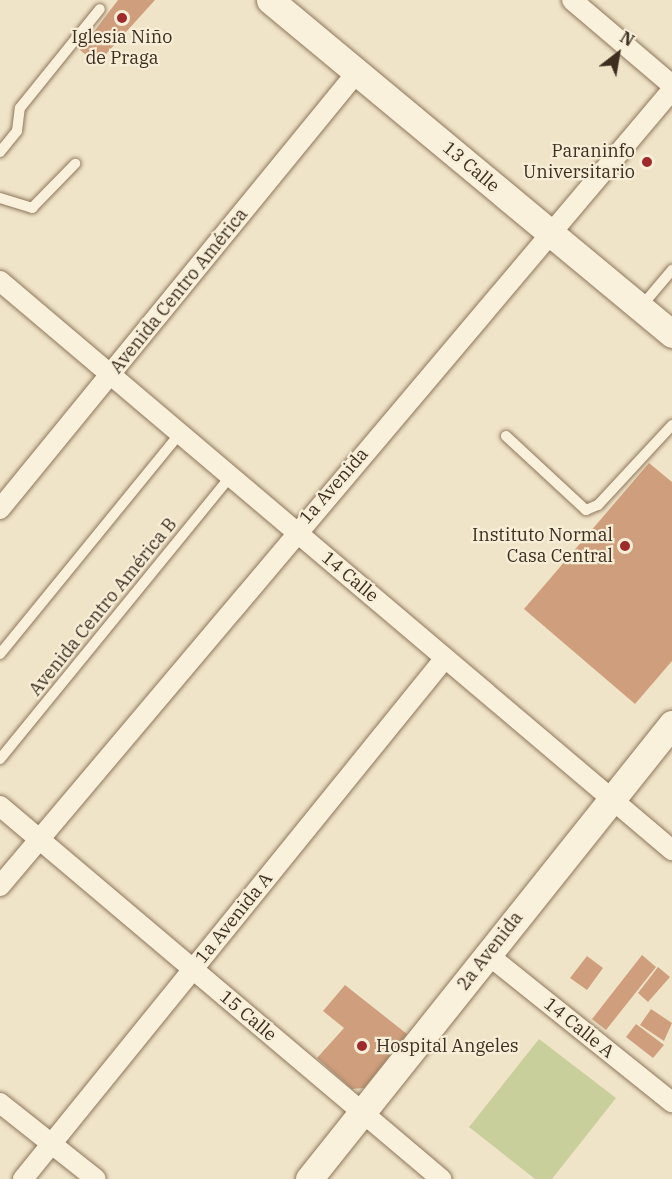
<!DOCTYPE html>
<meta charset="utf-8">
<style>
body{margin:0}
#map{position:relative;width:672px;height:1179px;overflow:hidden;background:#f0e4c8;font-family:"IBM Plex Serif",serif}
div>[style]{position:absolute}
.green>*{inset:0;background:#c9cf9b}
.building>*{inset:0;background:#cf9f7d}
.roads{filter:drop-shadow(0 0 2px #8d765c) drop-shadow(0 0 2px #8d765c)}
.lane>*{height:10px;margin:-5px;padding:0 5px;transform-origin:5px;border-radius:5px;background:#faf1dc}
.street>*{height:20px;margin:-10px;padding:0 10px;transform-origin:10px;border-radius:10px;background:#faf1dc}
.secondary>*{height:27px;margin:-13.5px;padding:0 13.5px;transform-origin:13.5px;border-radius:13.5px;background:#faf1dc}
.dots>*{width:16px;height:16px;translate:-50% -50%;box-sizing:border-box;border:3px solid #f7eed8;border-radius:50%}
span{translate:-50% -50%;white-space:nowrap;text-align:center;line-height:1.15;-webkit-text-stroke:4.5px #f7eed8;paint-order:stroke}
.poi-label{font-size:18px;color:#3d2e20}
.right{translate:-100% -50%;text-align:right}
.left{translate:0 -50%;text-align:left}
.street-label{font-size:18px;color:#3d2e20}
.north{position:absolute;left:588px;top:24px;width:60px;height:60px;-webkit-text-stroke:4px #f7eed8;paint-order:stroke;rotate:31deg;font-size:16px;font-weight:700;line-height:24px;text-align:center;color:#3d2e20}
.north::after{content:'';display:block;margin:auto;width:21px;height:27px;background:#3d2e20;clip-path:polygon(50% 0,100% 100%,50% 72%,0 100%)}
</style>
<div id="map">
<div class="green">
<i style="clip-path:polygon(539px 1039px,616px 1098px,552px 1179px,535px 1179px,469px 1127px)"></i>
</div>
<div class="building">
<i style="clip-path:polygon(118px 0,155px 0,97px 64px,80px 50px)"></i>
<i style="clip-path:polygon(649px 463px,672px 482px,672px 661px,635px 704px,524px 609px)"></i>
<i style="clip-path:polygon(642px 955px,656px 967px,606px 1030px,592px 1019px)"></i>
<i style="clip-path:polygon(587px 956px,603px 968px,587px 990px,570px 978px)"></i>
<i style="clip-path:polygon(658px 967px,670px 977px,648px 1002px,638px 993px)"></i>
<i style="clip-path:polygon(345px 985px,407px 1034px,364px 1088px,352px 1089px,317px 1058px,344px 1028px,323px 1011px)"></i>
<i style="clip-path:polygon(651px 1009px,672px 1023px,664px 1041px,640px 1025px)"></i>
<i style="clip-path:polygon(636px 1024px,664px 1045px,653px 1058px,626px 1037px)"></i>
</div>
<div class="roads">
<div class="lane">
<i style="left:0;top:152px;width:27px;rotate:-51deg"></i>
<i style="left:17px;top:131px;width:23px;rotate:-83deg"></i>
<i style="left:20px;top:108px;width:127px;rotate:-51.1deg"></i>
<i style="left:0;top:198px;width:34px;rotate:17deg"></i>
<i style="left:32px;top:208px;width:62px;rotate:-45.7deg"></i>
<i style="left:640px;top:308px;width:50px;rotate:-49.9deg"></i>
<i style="left:506px;top:436px;width:109px;rotate:42.8deg"></i>
<i style="left:586px;top:510px;width:13px;rotate:-23deg"></i>
<i style="left:598px;top:505px;width:109px;rotate:-47.2deg"></i>
<i style="left:0;top:654px;width:285px;rotate:-50.8deg"></i>
<i style="left:0;top:759px;width:365px;rotate:-50.8deg"></i>
</div>
<div class="street">
<i style="left:572px;top:0;width:131px;rotate:40.4deg"></i>
<i style="left:0;top:281px;width:881px;rotate:40.26deg"></i>
<i style="left:0;top:509px;width:564px;rotate:-50.75deg"></i>
<i style="left:0;top:806px;width:578px;rotate:40.22deg"></i>
<i style="left:0;top:886px;width:1042px;rotate:-49.83deg"></i>
<i style="left:487px;top:954px;width:237px;rotate:38.7deg"></i>
<i style="left:0;top:1103px;width:122px;rotate:38.4deg"></i>
<i style="left:23px;top:1179px;width:670px;rotate:-50.99deg"></i>
</div>
<div class="secondary">
<i style="left:270px;top:0;width:523px;rotate:39.72deg"></i>
<i style="left:309px;top:1179px;width:582px;rotate:-51.42deg"></i>
</div>
</div>
<div class="dots">
<i style="left:122px;top:18px;background:#9e2a2b"></i>
<i style="left:647px;top:162px;background:#9e2a2b"></i>
<i style="left:625px;top:546px;background:#9e2a2b"></i>
<i style="left:362px;top:1046px;background:#9e2a2b"></i>
</div>
<div class="poi-label">
<span style="left:122px;top:48px">Iglesia Niño<br>de Praga</span>
<span class="right" style="left:635px;top:162px">Paraninfo<br>Universitario</span>
<span class="right" style="left:613px;top:546px">Instituto Normal<br>Casa Central</span>
<span class="left" style="left:376px;top:1046px">Hospital Angeles</span>
</div>
<div class="street-label">
<span style="left:471px;top:167px;rotate:40deg">13 Calle</span>
<span style="left:179px;top:291px;rotate:-51deg">Avenida Centro América</span>
<span style="left:334px;top:486px;rotate:-49deg">1a Avenida</span>
<span style="left:350px;top:577px;rotate:40deg">14 Calle</span>
<span style="left:103px;top:607px;rotate:-51deg">Avenida Centro América B</span>
<span style="left:234px;top:918px;rotate:-51deg">1a Avenida A</span>
<span style="left:490px;top:951px;rotate:-52deg">2a Avenida</span>
<span style="left:248px;top:1016px;rotate:40deg">15 Calle</span>
<span style="left:579px;top:1028px;rotate:39deg">14 Calle A</span>
</div>
<div class="north">N</div>
</div>
